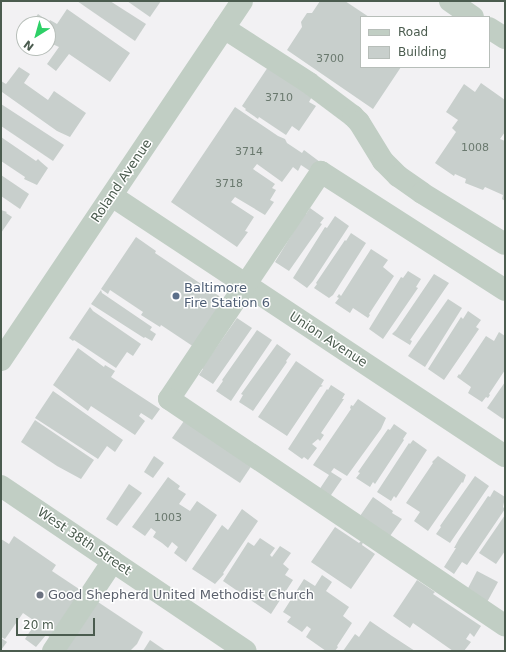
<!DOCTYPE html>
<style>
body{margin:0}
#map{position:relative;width:506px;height:652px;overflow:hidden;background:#f2f1f3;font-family:"DejaVu Sans",sans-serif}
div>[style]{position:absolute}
.building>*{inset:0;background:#c8cfcc}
.minor>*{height:22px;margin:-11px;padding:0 11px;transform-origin:11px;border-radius:11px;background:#c1cec4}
.dots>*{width:11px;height:11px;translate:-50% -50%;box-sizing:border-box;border:2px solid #fff;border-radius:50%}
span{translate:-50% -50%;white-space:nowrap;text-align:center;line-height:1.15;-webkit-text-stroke:3px #fff;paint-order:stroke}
.number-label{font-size:11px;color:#6a796e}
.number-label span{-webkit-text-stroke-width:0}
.street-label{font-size:13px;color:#4b5c4f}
.service-label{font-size:13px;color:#4e5e75}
.left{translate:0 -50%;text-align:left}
.worship-label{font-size:13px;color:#5b616d}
.frame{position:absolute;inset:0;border:2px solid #4b5c4f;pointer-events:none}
.legend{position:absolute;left:360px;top:16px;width:130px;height:52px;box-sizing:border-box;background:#fff;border:1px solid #b7beb9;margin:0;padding:5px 7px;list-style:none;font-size:12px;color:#4b5c4f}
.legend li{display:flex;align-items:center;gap:8px;height:20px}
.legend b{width:20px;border:1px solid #b7beb9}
.north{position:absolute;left:16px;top:16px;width:40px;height:40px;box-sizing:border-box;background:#fff;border:1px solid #b7beb9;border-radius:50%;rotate:217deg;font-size:11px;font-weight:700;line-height:16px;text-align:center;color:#4b5c4f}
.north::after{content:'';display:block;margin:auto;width:14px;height:18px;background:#2ed067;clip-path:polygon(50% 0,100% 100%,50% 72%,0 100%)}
.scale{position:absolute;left:16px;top:618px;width:79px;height:18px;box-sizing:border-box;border:2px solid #4b5c4f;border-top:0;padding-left:5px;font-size:12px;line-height:14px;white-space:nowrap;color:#4b5c4f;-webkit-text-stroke:3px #fff;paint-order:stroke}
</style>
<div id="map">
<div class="building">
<i style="clip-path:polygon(77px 1px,110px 1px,146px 24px,135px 41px)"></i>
<i style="clip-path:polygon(127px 1px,161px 1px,150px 17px)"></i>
<i style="clip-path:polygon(320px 1px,345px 1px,369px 17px,361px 17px,361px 67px,401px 67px,373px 109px,287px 50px,302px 27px,301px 22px,307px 13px,312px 13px)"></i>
<i style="clip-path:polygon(67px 9px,130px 53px,110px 82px,69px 54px,56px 71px,47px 64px,59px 47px,48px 42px,48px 24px,31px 24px,38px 14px,49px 22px,50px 20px,57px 24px)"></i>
<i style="clip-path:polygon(270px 64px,314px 93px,309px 102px,316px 106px,299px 131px,292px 126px,286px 135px,259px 117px,258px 119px,245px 110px,246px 109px,242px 106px)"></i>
<i style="clip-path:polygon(19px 67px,30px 74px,24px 83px,48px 100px,54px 91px,86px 113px,70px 137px,57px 131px,2px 92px,1px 81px,6px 84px)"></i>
<i style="clip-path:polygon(481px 83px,505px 100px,505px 132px,500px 139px,505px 141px,505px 201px,502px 199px,503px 195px,485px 187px,483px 190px,465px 183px,466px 179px,455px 174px,454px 176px,435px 163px,456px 132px,452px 128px,458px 120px,446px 112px,464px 84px,475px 92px)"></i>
<i style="clip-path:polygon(1px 104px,64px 145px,53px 161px,1px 126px)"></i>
<i style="clip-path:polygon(235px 107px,278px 136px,285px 139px,287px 143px,302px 153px,304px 150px,320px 162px,313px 173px,301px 165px,298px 171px,293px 167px,282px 182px,257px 164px,253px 169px,275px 184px,272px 188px,276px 190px,270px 200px,274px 202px,265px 215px,235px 197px,231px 202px,254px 217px,245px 231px,248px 232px,237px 247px,171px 202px)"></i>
<i style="clip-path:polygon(1px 137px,36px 161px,38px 159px,41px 162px,48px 168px,37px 185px,24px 179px,25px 177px,1px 161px)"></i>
<i style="clip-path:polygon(1px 175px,29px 194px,20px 209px,1px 196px)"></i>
<i style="clip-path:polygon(310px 208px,324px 218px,320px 223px,322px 224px,289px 271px,275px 262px,305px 213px,306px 214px)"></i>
<i style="clip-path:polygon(1px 210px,7px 212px,6px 213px,12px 217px,1px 233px)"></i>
<i style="clip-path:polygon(335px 216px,349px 226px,313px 281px,307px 288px,293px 278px,325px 227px,327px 228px)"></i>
<i style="clip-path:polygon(351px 233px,366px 243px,333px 295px,329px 298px,314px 288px,317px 284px,316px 283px,345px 240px,346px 241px)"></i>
<i style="clip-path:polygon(136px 237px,156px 251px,155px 253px,228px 302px,197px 349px,161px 325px,160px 327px,141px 315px,143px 312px,110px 290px,108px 294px,101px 289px)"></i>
<i style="clip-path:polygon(371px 249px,388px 260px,383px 267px,394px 276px,369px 314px,370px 315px,368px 318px,353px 308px,350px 313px,335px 303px,339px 298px,337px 297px,339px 294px,341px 296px)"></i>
<i style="clip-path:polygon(408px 271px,421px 279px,416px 287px,418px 288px,383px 339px,369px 329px,401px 277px,403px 278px)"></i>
<i style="clip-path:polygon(434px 274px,449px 283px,410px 340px,412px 341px,410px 345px,392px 334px,396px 330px)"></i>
<i style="clip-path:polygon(101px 290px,102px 293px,152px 327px,150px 330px,156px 334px,152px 341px,145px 337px,144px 338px,91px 304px)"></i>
<i style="clip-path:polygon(448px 299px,462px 308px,425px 367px,408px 356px)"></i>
<i style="clip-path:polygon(90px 307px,93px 311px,141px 344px,133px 356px,127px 352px,116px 368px,74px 340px,73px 341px,69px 338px)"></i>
<i style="clip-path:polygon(468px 311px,481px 320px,476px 327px,479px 329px,444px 380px,428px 369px,461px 317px,463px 319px)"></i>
<i style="clip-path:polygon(237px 318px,252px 328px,213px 384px,199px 375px,203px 369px,202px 368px)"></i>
<i style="clip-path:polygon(257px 330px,272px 340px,231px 401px,216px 391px,223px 381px,222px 380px)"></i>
<i style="clip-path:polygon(499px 332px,505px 336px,505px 370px,489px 394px,490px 395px,488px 398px,486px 397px,482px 402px,468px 393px,471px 387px,457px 377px,459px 374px,460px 375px,486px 336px,494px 341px)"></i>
<i style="clip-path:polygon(277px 344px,291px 354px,286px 361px,287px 362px,253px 411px,239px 402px,243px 395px,241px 394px)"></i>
<i style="clip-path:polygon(78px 348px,104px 367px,105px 365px,115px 371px,111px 377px,160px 409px,152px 420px,141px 413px,139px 416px,145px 421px,135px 435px,91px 406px,88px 411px,53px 385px)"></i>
<i style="clip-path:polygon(296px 361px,324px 380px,321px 385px,323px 386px,320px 387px,287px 436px,258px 417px)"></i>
<i style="clip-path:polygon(505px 382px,505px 417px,503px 419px,487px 408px)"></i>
<i style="clip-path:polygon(331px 385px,345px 394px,342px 399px,344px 399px,321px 433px,324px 435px,320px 441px,318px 439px,312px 444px,317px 448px,308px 460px,304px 457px,302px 459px,288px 449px,327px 389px,328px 390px)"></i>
<i style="clip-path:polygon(53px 391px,123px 440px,115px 452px,107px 446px,98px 459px,35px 418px)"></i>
<i style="clip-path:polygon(358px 399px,386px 418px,381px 429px,347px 476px,334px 468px,331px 472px,342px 479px,329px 498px,319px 490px,329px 475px,313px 465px,351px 409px,350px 408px,351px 405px,353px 406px)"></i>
<i style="clip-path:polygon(35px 420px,94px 460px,81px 479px,57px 466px,21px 442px)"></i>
<i style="clip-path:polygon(184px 421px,252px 465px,240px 483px,172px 438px)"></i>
<i style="clip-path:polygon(394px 424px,407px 433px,403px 439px,404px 440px,375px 484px,373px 482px,370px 487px,356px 478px,360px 473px,358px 472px,388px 429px,390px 430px)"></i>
<i style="clip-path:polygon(413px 440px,427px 450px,396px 498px,394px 496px,391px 501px,377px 492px,409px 443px,410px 444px)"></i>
<i style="clip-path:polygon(154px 456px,164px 463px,153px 478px,144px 472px)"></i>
<i style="clip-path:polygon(438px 456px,466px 475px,463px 483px,462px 482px,428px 531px,414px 521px,420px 512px,406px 503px,433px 463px,432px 462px)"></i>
<i style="clip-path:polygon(475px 476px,489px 486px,450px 543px,436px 534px,441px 527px,440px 526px)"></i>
<i style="clip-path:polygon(168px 477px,180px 486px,178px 489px,186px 494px,179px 504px,190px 511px,197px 501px,217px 515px,186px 562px,174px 553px,178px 547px,172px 542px,168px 548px,162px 543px,153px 537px,156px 532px,151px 528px,145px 536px,132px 527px)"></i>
<i style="clip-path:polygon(129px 484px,142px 493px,117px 526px,106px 519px)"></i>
<i style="clip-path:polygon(494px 490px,505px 497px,503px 507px,505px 509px,467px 565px,462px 562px,454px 574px,444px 567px,456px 548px,454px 548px,459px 539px,488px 496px,490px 497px)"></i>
<i style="clip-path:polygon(373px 497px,393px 511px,392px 513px,402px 519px,390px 536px,360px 516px)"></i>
<i style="clip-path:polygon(242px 509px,258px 521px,223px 573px,224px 574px,215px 584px,192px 569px,222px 525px,228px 530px)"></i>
<i style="clip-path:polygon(505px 515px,505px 551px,496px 564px,479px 553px)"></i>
<i style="clip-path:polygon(335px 527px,359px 543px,361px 541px,363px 542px,362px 545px,375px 554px,351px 589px,311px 562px)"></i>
<i style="clip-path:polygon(14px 536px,56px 565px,52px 571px,82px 591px,50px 637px,46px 635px,36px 647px,25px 639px,36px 622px,23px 613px,5px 639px,1px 637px,1px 539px,9px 544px)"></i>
<i style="clip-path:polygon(260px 538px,275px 548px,270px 555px,272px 557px,280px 546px,291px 553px,283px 564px,289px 569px,285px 575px,293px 580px,271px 614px,223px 581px,248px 542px,254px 546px)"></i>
<i style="clip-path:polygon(477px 571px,498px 582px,486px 604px,466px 592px)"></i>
<i style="clip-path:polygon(322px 575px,332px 582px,326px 591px,349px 607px,343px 616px,352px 623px,337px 646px,338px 647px,335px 651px,326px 651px,306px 637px,311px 629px,307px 626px,302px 632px,287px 622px,291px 617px,283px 612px,304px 579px,315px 586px)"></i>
<i style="clip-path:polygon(417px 580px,435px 592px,433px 594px,481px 626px,474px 637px,470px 633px,466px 639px,471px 642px,464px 651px,453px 651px,413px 623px,410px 628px,393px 616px)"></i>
<i style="clip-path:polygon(95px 600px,143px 632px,137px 644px,130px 651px,60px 651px)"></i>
<i style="clip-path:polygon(370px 621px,392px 636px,415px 651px,343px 651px,355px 634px,359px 637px)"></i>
<i style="clip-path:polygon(1px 638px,7px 642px,1px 650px)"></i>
<i style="clip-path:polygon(150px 640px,166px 651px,143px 651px)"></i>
</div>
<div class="minor">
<i style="left:450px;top:1px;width:28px;rotate:35deg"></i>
<i style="left:224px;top:28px;width:101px;rotate:32.9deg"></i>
<i style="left:309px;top:83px;width:55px;rotate:36.9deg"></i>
<i style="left:353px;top:116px;width:8px;rotate:45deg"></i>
<i style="left:359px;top:122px;width:46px;rotate:58.4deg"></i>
<i style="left:383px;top:161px;width:21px;rotate:45deg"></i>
<i style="left:398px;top:176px;width:29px;rotate:35deg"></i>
<i style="left:422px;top:193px;width:97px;rotate:31.6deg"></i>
<i style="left:489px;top:28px;width:19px;rotate:32deg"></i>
<i style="left:112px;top:196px;width:471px;rotate:33.5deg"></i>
<i style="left:505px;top:290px;width:219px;rotate:-147.3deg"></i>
<i style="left:321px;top:172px;width:273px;rotate:123.8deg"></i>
<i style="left:169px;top:399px;width:405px;rotate:34deg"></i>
<i style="left:1px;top:360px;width:432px;rotate:-56.1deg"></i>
<i style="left:1px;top:486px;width:295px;rotate:34deg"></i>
<i style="left:53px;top:651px;width:108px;rotate:-56.3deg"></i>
</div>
<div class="dots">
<i style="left:176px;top:296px;background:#5c6f8a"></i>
<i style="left:40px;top:595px;background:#6b7280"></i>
</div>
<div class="number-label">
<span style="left:330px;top:59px">3700</span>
<span style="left:279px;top:98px">3710</span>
<span style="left:475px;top:148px">1008</span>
<span style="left:249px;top:152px">3714</span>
<span style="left:229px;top:184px">3718</span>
<span style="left:168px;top:518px">1003</span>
</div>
<div class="street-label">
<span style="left:122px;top:181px;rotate:-56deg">Roland Avenue</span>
<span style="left:328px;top:340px;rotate:33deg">Union Avenue</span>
<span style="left:84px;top:542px;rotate:34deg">West 38th Street</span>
</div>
<div class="service-label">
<span class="left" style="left:184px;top:296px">Baltimore<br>Fire Station 6</span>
</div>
<div class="worship-label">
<span class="left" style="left:48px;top:595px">Good Shepherd United Methodist Church</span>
</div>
<div class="frame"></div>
<ul class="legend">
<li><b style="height:5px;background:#c1cec4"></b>Road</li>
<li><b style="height:11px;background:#c8cfcc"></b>Building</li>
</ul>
<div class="north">N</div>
<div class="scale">20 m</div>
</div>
